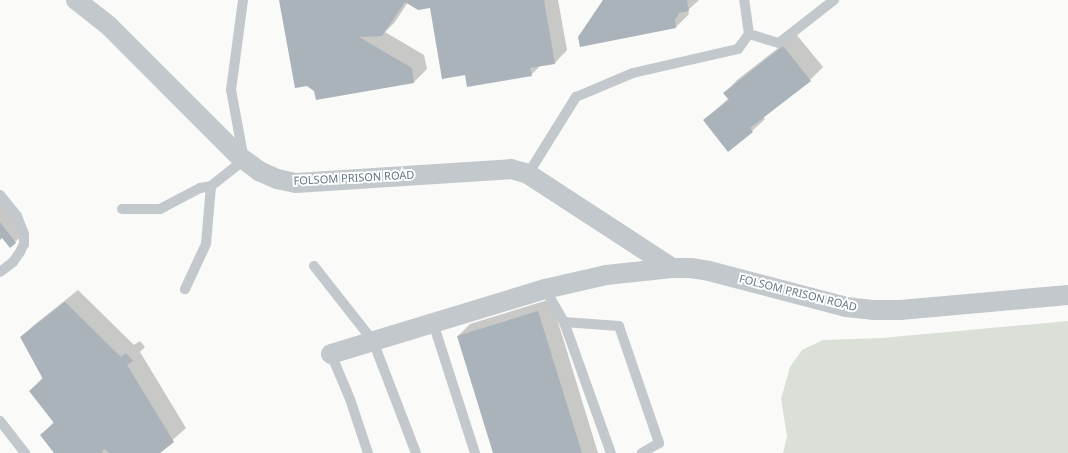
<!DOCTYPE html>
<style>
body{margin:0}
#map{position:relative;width:1068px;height:453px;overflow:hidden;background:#fafaf8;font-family:"Noto Sans",sans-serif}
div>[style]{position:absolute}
.green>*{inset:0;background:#dadfd7}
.shadow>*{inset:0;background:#0003}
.building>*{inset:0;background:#aab3b9}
.lane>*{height:10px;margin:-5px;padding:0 5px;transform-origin:5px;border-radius:5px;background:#c3c8cc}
.street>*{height:20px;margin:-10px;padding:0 10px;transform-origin:10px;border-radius:10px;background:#c3c8cc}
span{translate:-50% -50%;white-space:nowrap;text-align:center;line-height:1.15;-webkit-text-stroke:4px #fff;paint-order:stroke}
.street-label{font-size:11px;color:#657683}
</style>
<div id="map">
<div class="green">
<i style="clip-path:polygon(1068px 321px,1068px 453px,783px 453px,787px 436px,781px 399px,790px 367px,802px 350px,823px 340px,882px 338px)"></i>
</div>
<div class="shadow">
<i style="clip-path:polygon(280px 0,558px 0,567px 50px,555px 63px,541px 65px,531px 75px,466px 74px,430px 7px,408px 2px,395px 22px,385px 32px,424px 55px,427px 69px,414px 82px,315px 91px)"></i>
<i style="clip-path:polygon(604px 0,699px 0,688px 10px,689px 14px,676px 27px)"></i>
<i style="clip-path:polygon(796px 34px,823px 67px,810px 80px,763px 116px,765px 119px,752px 131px,704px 120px,729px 98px,725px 93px,737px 80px)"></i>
<i style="clip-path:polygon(0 193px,28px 230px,15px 242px,3px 237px,0 239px)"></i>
<i style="clip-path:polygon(78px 290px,134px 345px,140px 341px,145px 347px,140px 352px,186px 428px,158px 453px,55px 453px,41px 435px,54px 422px,30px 391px,43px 377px,21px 337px,34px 325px)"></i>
<i style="clip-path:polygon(551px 299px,598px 453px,494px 453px,458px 336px,470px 324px)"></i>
</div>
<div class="building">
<i style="clip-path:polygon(279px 0,544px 0,555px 64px,530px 68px,532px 76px,467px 87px,465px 75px,442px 79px,430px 8px,418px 10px,405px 2px,382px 36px,359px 37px,412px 68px,414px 83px,316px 100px,314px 91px,307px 86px,295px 88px)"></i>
<i style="clip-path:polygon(603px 0,687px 0,689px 11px,679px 13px,675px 20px,676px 28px,580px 47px,578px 37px)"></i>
<i style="clip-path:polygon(783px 46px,811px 81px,750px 128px,753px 132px,728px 152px,703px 120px,729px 100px,723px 93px)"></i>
<i style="clip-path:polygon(0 222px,16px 243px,10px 248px,2px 238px,0 240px)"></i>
<i style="clip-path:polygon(65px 302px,121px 357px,126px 353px,133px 361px,127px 365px,174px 442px,160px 453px,109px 453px,105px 449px,102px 451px,103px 453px,54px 453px,40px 435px,54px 423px,29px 391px,43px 379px,20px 337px)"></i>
<i style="clip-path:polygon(538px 311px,582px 453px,493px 453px,457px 336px)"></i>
</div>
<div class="lane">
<i style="left:749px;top:34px;width:31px;rotate:17deg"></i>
<i style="left:779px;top:43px;width:70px;rotate:-38deg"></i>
<i style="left:528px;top:174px;width:91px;rotate:-58.1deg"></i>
<i style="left:576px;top:97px;width:62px;rotate:-22.8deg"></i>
<i style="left:633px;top:73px;width:108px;rotate:-12.9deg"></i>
<i style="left:738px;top:49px;width:19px;rotate:-54deg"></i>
<i style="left:749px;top:34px;width:34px;rotate:-98deg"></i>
<i style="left:211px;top:186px;width:42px;rotate:-38.2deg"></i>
<i style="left:244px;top:160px;width:71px;rotate:-100.5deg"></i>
<i style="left:231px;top:90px;width:91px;rotate:-82.4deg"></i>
<i style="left:0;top:195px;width:27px;rotate:51deg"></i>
<i style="left:17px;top:216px;width:19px;rotate:69deg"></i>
<i style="left:24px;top:234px;width:10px;rotate:90deg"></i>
<i style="left:24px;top:244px;width:9px;rotate:117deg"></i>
<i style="left:20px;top:252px;width:12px;rotate:125deg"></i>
<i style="left:13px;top:262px;width:16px;rotate:142deg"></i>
<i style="left:122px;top:209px;width:38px"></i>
<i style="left:160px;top:209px;width:45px;rotate:-27.7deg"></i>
<i style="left:200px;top:188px;width:11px;rotate:-10deg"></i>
<i style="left:211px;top:186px;width:58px;rotate:94.9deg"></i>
<i style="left:206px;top:244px;width:50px;rotate:115deg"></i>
<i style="left:314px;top:266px;width:95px;rotate:51.8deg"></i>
<i style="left:373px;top:341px;width:120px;rotate:69deg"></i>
<i style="left:545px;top:289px;width:38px;rotate:60deg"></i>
<i style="left:564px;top:322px;width:139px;rotate:70.3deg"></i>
<i style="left:564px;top:322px;width:55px;rotate:4.2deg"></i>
<i style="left:619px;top:326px;width:124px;rotate:71.1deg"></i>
<i style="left:659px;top:443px;width:20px;rotate:150deg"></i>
<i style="left:433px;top:323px;width:137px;rotate:72.1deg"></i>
<i style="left:331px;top:354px;width:49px;rotate:67.1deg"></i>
<i style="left:350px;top:399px;width:57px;rotate:71.6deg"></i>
<i style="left:0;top:421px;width:41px;rotate:52deg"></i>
</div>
<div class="street">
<i style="left:76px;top:0;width:42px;rotate:38.2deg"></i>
<i style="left:109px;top:26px;width:185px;rotate:45deg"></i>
<i style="left:240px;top:157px;width:24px;rotate:36deg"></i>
<i style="left:259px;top:171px;width:20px;rotate:24deg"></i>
<i style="left:277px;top:179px;width:19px;rotate:12deg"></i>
<i style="left:296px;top:183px;width:215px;rotate:-3.7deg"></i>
<i style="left:511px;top:169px;width:18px;rotate:16deg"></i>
<i style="left:528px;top:174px;width:172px;rotate:33.1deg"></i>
<i style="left:672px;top:268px;width:19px"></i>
<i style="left:691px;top:268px;width:18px;rotate:9deg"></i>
<i style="left:709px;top:271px;width:142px;rotate:14.7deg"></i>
<i style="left:846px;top:307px;width:27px;rotate:6deg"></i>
<i style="left:873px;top:310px;width:27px"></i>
<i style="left:900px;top:310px;width:169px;rotate:-5.1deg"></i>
<i style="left:331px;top:354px;width:224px;rotate:-16.9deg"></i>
<i style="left:545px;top:289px;width:63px;rotate:-12.9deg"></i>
<i style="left:606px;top:275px;width:66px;rotate:-6.1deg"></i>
</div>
<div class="street-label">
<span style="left:354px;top:178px;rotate:-3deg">FOLSOM PRISON ROAD</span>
<span style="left:798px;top:293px;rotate:14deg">FOLSOM PRISON ROAD</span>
</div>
</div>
